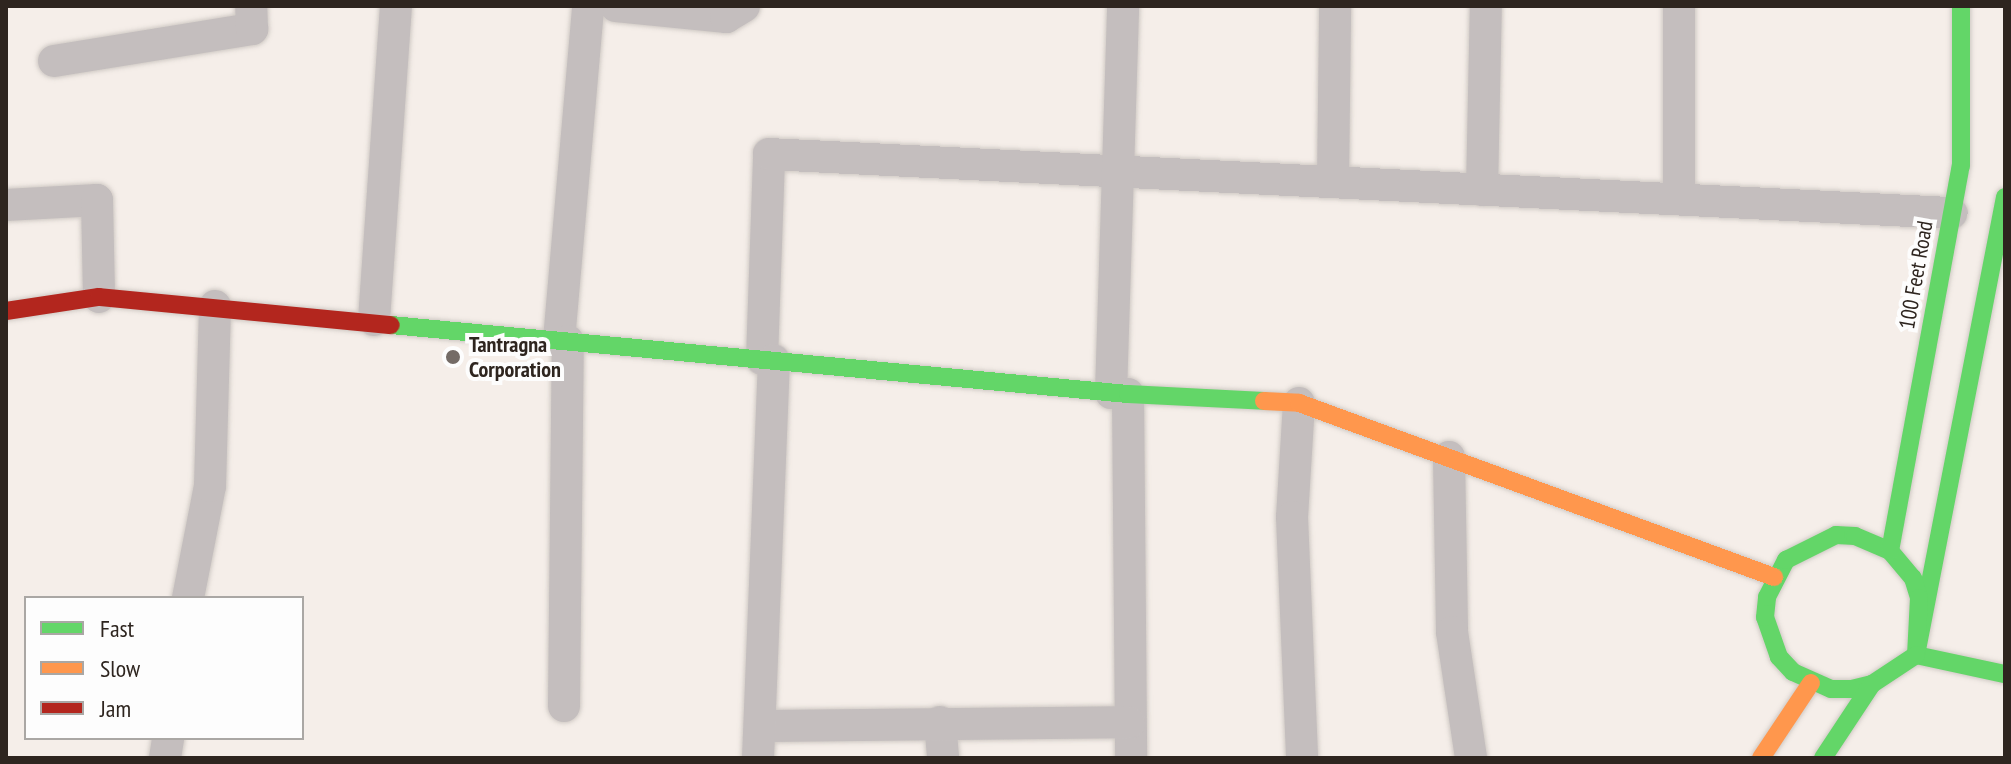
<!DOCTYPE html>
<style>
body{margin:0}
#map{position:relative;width:2011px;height:764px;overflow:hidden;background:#f5eee9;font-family:"PT Sans Narrow",sans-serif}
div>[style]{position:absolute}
.roads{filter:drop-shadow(0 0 2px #d0cac5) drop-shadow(0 0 2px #d0cac5)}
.street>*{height:32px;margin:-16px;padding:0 16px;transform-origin:16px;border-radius:16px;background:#c4bebe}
.fast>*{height:18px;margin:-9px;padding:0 9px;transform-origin:9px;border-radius:9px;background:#63d668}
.slow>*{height:18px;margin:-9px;padding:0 9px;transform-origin:9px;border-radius:9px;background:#ff974d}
.jam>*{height:18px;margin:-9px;padding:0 9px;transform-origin:9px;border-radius:9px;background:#b3261e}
.dots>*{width:22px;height:22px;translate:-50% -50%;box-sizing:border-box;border:4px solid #fdfdfd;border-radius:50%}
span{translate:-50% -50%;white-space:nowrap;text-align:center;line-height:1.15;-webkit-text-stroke:8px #fdfdfd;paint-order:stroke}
.street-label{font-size:22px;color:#2e251f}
.poi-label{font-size:22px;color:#2e251f;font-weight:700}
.left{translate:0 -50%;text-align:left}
.frame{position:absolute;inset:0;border:8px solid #2e251f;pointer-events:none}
.legend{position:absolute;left:24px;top:596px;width:280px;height:144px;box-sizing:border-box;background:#fdfdfd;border:2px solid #aaa7a4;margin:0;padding:10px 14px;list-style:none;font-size:24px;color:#2e251f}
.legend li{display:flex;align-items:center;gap:16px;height:40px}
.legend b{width:40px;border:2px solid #aaa7a4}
</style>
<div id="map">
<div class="roads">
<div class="street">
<i style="left:616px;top:6px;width:111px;rotate:5.7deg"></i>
<i style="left:726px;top:17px;width:21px;rotate:-31deg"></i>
<i style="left:54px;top:61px;width:201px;rotate:-9.2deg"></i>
<i style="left:252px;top:29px;width:23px;rotate:-92deg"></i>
<i style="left:1333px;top:182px;width:176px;rotate:-89.3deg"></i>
<i style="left:1482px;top:190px;width:184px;rotate:-88.8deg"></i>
<i style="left:1679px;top:199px;width:193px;rotate:-90deg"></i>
<i style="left:6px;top:205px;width:91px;rotate:-3.1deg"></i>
<i style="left:97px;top:200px;width:97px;rotate:88.8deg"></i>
<i style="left:374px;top:320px;width:315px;rotate:-86deg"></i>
<i style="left:559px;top:340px;width:335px;rotate:-85deg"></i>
<i style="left:762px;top:359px;width:205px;rotate:-88deg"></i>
<i style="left:769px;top:154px;width:1184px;rotate:2.86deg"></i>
<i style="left:1111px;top:393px;width:387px;rotate:-88.2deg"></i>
<i style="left:1128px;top:394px;width:364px;rotate:89.5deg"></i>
<i style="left:1299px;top:403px;width:114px;rotate:93.5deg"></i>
<i style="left:1292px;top:517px;width:241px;rotate:87.6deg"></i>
<i style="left:1449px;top:457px;width:175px;rotate:89deg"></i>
<i style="left:1452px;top:632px;width:127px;rotate:81.4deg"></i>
<i style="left:188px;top:598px;width:114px;rotate:-78.9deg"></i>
<i style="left:210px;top:486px;width:180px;rotate:-88.4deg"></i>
<i style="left:564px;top:706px;width:365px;rotate:-89.4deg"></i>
<i style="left:940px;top:722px;width:36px;rotate:85deg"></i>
<i style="left:760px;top:726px;width:369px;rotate:-0.6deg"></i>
<i style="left:165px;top:758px;width:20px;rotate:-81deg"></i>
<i style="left:758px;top:758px;width:398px;rotate:-87.7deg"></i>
</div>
<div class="fast">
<i style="left:2005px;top:197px;width:467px;rotate:101deg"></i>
<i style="left:1916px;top:655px;width:91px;rotate:12.1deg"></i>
<i style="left:391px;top:325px;width:740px;rotate:5.35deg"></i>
<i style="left:1128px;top:394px;width:136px;rotate:2.9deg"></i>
<i style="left:1836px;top:535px;width:19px;rotate:3deg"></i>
<i style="left:1855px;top:536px;width:38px;rotate:23deg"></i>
<i style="left:1890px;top:551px;width:35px;rotate:50deg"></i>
<i style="left:1913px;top:578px;width:21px;rotate:73deg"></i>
<i style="left:1919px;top:598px;width:57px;rotate:93deg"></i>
<i style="left:1916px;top:655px;width:53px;rotate:146.6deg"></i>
<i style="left:1872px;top:684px;width:21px;rotate:166deg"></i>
<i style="left:1852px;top:689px;width:21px;rotate:180deg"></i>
<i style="left:1831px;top:689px;width:42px;rotate:-155.9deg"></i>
<i style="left:1793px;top:672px;width:21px;rotate:-133deg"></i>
<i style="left:1779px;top:657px;width:42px;rotate:-109.3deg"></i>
<i style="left:1765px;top:617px;width:20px;rotate:-84deg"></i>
<i style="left:1767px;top:597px;width:42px;rotate:-62.8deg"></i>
<i style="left:1786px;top:560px;width:56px;rotate:-26.6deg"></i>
<i style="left:1890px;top:551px;width:391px;rotate:-79.6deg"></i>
<i style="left:1961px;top:166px;width:160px;rotate:-90deg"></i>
<i style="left:1823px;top:758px;width:89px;rotate:-56.5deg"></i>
</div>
<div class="slow">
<i style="left:1264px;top:401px;width:35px;rotate:3deg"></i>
<i style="left:1299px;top:403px;width:506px;rotate:20.12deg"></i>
<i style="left:1761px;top:758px;width:90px;rotate:-56.3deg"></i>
</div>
<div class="jam">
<i style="left:6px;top:311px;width:94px;rotate:-8.6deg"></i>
<i style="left:99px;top:297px;width:293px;rotate:5.5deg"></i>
</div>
</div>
<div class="dots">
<i style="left:453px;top:357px;background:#746b66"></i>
</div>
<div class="street-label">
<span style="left:1916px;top:275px;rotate:-80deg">100 Feet Road</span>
</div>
<div class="poi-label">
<span class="left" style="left:469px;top:357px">Tantragna<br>Corporation</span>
</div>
<div class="frame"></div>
<ul class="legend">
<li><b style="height:10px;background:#63d668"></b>Fast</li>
<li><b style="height:10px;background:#ff974d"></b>Slow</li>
<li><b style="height:10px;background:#b3261e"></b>Jam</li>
</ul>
</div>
